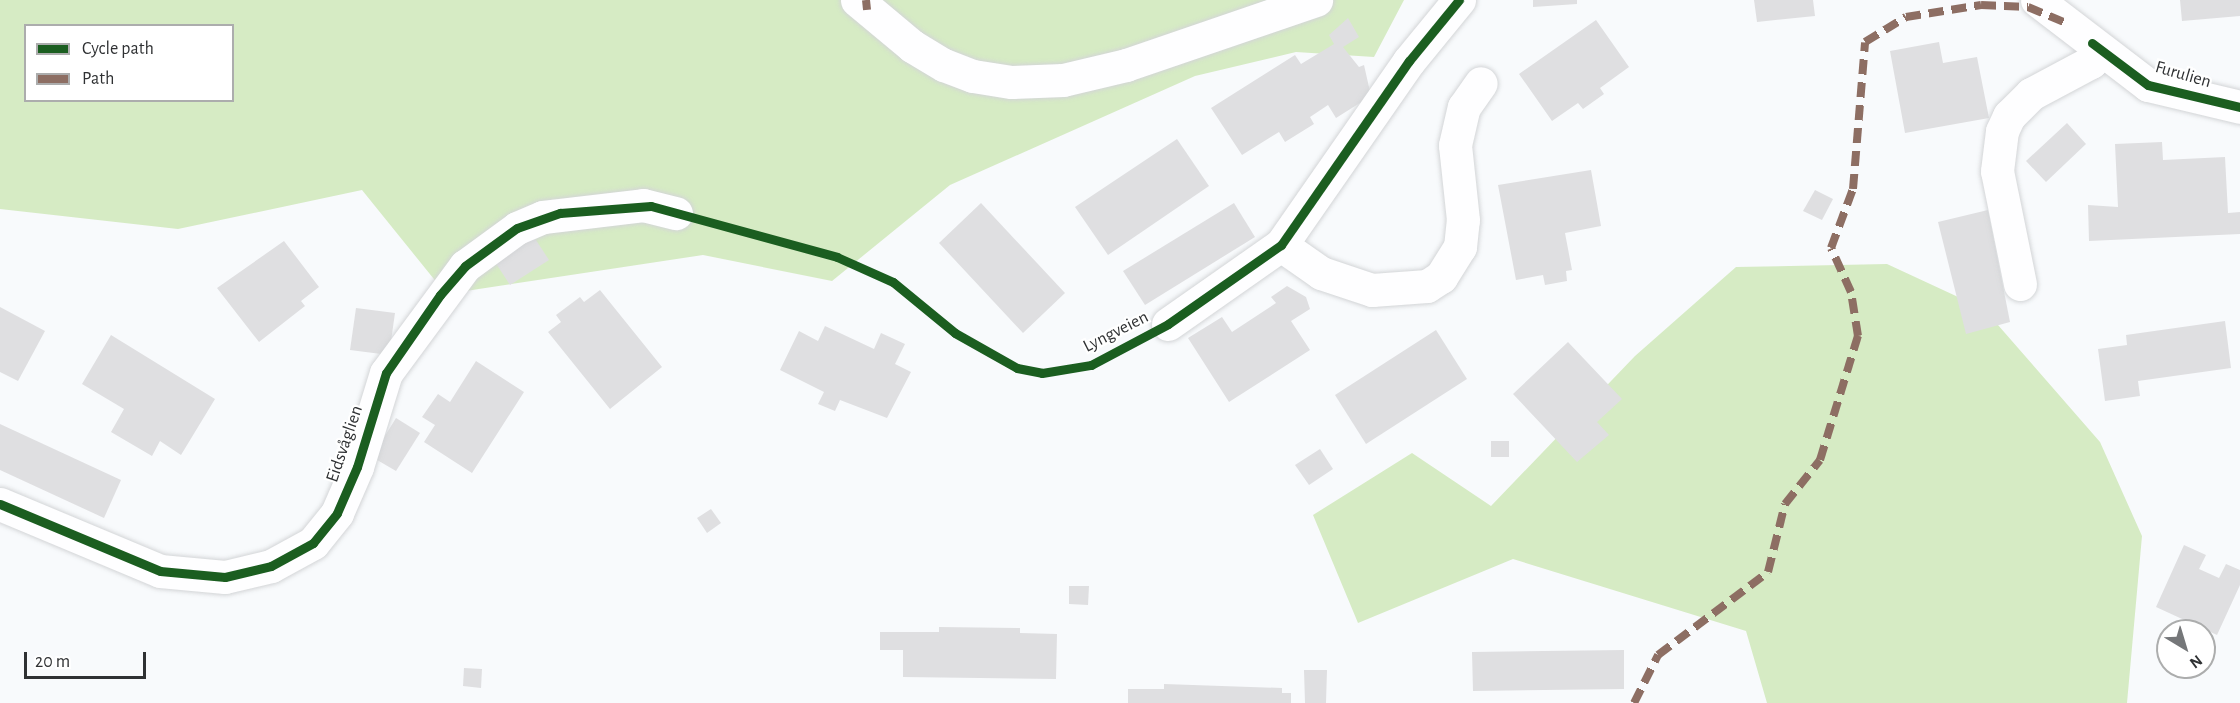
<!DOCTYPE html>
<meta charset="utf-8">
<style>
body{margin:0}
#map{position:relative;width:2240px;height:703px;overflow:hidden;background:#f8fafc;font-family:"Alegreya Sans",sans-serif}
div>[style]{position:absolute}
.green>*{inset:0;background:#d6ebc4}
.building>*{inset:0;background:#dfdfe1}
.roads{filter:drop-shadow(0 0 2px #d3d5d7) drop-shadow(0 0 2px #d3d5d7)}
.minor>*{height:33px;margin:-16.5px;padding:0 16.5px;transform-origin:16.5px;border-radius:16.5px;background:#fefeff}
.quiet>*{height:8px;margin-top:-4px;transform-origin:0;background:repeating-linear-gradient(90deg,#8d6e63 0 15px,transparent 0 23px)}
.cycleway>*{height:9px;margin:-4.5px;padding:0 4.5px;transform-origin:4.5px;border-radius:4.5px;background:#1b5e20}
span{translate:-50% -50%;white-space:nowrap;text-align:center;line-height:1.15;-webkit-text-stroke:4.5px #fff;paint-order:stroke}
.street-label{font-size:18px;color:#2f3133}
.legend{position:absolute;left:24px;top:24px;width:210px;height:78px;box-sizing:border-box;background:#fff;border:2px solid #acadad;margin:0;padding:8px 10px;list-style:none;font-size:18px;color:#2f3133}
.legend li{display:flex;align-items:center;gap:12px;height:30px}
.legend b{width:30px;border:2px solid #acadad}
.north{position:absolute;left:2156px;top:619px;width:60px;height:60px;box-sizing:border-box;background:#fff;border:2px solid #acadad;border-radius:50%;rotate:142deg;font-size:16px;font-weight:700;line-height:24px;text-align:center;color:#2f3133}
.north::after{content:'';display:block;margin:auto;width:21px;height:27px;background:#757779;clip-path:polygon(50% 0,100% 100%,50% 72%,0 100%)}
.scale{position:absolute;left:24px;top:652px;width:122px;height:27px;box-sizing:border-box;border:3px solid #2f3133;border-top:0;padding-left:8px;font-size:18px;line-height:21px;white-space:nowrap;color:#2f3133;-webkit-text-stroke:4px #fff;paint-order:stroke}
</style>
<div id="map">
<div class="green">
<i style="clip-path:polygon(evenodd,0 0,1404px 0,1374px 57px,1296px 52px,1195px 76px,950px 185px,832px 281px,703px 255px,446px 294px,362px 190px,178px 229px,0 209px,0 0,26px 26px,232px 26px,232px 100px,26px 100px,26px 26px)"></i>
<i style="clip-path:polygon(1887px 264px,1984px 309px,2100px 442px,2142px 536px,2127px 703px,1767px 703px,1746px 631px,1513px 559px,1358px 623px,1313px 515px,1412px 453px,1491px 506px,1635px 356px,1736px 267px)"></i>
</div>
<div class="building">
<i style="clip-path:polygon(1533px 0,1577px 0,1577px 4px,1533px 7px)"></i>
<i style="clip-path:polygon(1754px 0,1813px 0,1815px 16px,1757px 22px)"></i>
<i style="clip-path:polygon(2180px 0,2240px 0,2240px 16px,2182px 21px)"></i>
<i style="clip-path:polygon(1348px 18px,1359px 37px,1343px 47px,1359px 67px,1364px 65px,1371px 96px,1336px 118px,1328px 105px,1310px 117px,1314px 124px,1285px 142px,1279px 132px,1242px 155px,1211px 108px,1295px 55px,1301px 64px,1334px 44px,1329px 35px)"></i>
<i style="clip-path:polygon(1596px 20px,1629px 67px,1600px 88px,1604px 94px,1583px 109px,1578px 103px,1552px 121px,1519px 74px)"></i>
<i style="clip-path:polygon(1939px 42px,1943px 63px,1977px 57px,1989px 118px,1905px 133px,1890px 51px)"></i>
<i style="clip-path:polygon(2067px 123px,2086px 144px,2046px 182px,2026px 161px)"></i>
<i style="clip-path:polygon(1177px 139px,1209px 186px,1108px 255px,1075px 207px)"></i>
<i style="clip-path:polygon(2162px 142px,2163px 160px,2225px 157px,2228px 213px,2240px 212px,2240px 234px,2089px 241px,2088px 205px,2118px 207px,2115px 144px)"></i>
<i style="clip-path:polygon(1591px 170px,1601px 226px,1565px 233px,1572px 270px,1566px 271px,1567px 281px,1545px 285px,1543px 275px,1516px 280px,1498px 185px)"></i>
<i style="clip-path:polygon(1815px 190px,1833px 199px,1822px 220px,1803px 211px)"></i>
<i style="clip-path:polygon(981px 203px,1065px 293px,1023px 333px,939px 243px)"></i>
<i style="clip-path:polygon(1234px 203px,1255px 237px,1145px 305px,1123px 271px)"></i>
<i style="clip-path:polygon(1988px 210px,2010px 322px,1966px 334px,1938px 222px)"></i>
<i style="clip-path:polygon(534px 237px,549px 260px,510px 285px,495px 262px)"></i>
<i style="clip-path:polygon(284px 241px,319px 287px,301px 301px,305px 306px,259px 342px,217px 288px)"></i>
<i style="clip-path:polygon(1287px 286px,1306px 297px,1310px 309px,1291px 321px,1310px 350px,1229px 402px,1188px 338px,1222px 317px,1232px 332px,1276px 303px,1271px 297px)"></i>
<i style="clip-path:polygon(600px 290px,662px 367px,610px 409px,548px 332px,561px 322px,556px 315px,580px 297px,584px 302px)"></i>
<i style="clip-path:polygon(0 307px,45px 331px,18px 381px,0 372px)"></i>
<i style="clip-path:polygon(356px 308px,395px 313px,389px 355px,350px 350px)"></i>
<i style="clip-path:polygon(2225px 321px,2231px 368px,2138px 381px,2140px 396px,2105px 401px,2098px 349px,2127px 345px,2126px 335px)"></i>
<i style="clip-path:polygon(825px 326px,874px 349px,881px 333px,905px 344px,895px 364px,911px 372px,887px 418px,840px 400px,835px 411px,818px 404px,824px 392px,780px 370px,799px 331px,818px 341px)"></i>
<i style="clip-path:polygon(1436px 330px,1467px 379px,1366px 444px,1335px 395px)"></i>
<i style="clip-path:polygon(111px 335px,215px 399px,181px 455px,160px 441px,152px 456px,111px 432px,124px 409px,82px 384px)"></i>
<i style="clip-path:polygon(1568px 342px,1622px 399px,1597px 422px,1609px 435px,1577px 462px,1513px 394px)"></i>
<i style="clip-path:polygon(476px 361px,524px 392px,472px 473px,424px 442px,435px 425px,422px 417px,438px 394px,450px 402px)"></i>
<i style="clip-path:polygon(396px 418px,420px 433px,396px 471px,372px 457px)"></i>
<i style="clip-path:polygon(0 424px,121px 480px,104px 518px,0 470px)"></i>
<i style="clip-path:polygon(1491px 441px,1509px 441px,1509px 457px,1491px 457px)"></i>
<i style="clip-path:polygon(1320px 449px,1333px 469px,1309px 485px,1295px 465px)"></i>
<i style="clip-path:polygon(711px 509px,721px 523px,707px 533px,697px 518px)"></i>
<i style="clip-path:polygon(2184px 545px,2206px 555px,2199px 569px,2219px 578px,2226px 564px,2240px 570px,2240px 585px,2217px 635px,2156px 607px)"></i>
<i style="clip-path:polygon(1069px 586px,1089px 586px,1088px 605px,1069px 604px)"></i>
<i style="clip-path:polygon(939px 627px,1020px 628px,1020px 633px,1057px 634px,1056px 679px,903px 677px,903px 650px,880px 650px,880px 632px,939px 632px)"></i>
<i style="clip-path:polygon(1624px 650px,1624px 689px,1473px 691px,1472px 652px)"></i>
<i style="clip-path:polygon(464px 668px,482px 669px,481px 688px,463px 686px)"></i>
<i style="clip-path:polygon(1304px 670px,1327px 670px,1326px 703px,1305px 703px)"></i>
<i style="clip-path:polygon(1164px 684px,1282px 688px,1282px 693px,1291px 693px,1291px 703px,1128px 703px,1128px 689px,1164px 689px)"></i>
</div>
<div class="roads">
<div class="minor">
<i style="left:857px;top:0;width:72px;rotate:39.9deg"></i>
<i style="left:912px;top:46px;width:37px;rotate:31deg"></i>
<i style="left:944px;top:65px;width:31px;rotate:21deg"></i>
<i style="left:973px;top:76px;width:39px;rotate:9deg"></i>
<i style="left:1012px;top:82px;width:51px;rotate:-2.2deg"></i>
<i style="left:1063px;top:80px;width:65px;rotate:-13.4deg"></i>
<i style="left:1126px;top:65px;width:201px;rotate:-18.9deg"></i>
<i style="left:2037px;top:0;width:140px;rotate:37.4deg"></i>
<i style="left:2148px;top:85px;width:95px;rotate:13.4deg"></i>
<i style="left:1281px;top:245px;width:49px;rotate:35deg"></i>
<i style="left:1321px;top:273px;width:54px;rotate:18.4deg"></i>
<i style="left:1372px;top:290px;width:55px;rotate:-4.2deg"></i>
<i style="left:1427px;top:286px;width:17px;rotate:-33deg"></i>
<i style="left:1441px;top:277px;width:36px;rotate:-58deg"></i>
<i style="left:1460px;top:247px;width:27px;rotate:-84deg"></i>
<i style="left:1463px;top:220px;width:75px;rotate:-96.1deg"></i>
<i style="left:1455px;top:145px;width:39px;rotate:-77deg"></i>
<i style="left:1464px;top:107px;width:29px;rotate:-55deg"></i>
<i style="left:2020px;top:284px;width:115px;rotate:-101.5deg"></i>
<i style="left:1997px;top:171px;width:40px;rotate:-82.9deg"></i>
<i style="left:2002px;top:131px;width:17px;rotate:-65deg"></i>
<i style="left:2009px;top:116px;width:31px;rotate:-45deg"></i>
<i style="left:2031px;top:94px;width:68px;rotate:-28.1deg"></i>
<i style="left:2091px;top:62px;width:13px;rotate:-48deg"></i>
<i style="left:1168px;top:324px;width:138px;rotate:-35deg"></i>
<i style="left:1281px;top:245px;width:224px;rotate:-55.2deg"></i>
<i style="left:1409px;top:61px;width:79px;rotate:-50.7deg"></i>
<i style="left:0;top:504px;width:173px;rotate:22.7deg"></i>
<i style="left:160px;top:571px;width:65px;rotate:5.3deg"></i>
<i style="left:225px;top:577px;width:47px;rotate:-13.4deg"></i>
<i style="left:271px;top:566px;width:48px;rotate:-28.7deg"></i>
<i style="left:313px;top:543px;width:38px;rotate:-51deg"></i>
<i style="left:337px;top:513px;width:50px;rotate:-66.5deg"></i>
<i style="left:357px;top:467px;width:98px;rotate:-72.9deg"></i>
<i style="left:386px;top:373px;width:133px;rotate:-53.6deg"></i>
<i style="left:465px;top:266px;width:64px;rotate:-36.2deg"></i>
<i style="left:517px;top:228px;width:28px;rotate:-23deg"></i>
<i style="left:543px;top:217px;width:101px;rotate:-6.8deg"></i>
<i style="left:643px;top:205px;width:34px;rotate:14deg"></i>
</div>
</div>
<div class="quiet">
<i style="left:866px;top:0;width:10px;rotate:84deg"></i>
<i style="left:1634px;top:703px;width:54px;rotate:-63.4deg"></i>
<i style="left:1658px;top:655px;width:138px;rotate:-37deg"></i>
<i style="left:1768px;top:572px;width:70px;rotate:-76deg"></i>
<i style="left:1785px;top:504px;width:56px;rotate:-51.5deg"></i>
<i style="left:1820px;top:460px;width:130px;rotate:-73deg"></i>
<i style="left:1858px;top:336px;width:45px;rotate:-99deg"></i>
<i style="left:1851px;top:292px;width:48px;rotate:-114.4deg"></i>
<i style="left:1831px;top:248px;width:63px;rotate:-69.6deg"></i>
<i style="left:1853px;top:189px;width:147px;rotate:-85.3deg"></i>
<i style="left:1865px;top:42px;width:48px;rotate:-31.4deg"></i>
<i style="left:1906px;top:17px;width:76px;rotate:-9.1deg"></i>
<i style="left:1981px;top:5px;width:47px;rotate:2.4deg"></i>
<i style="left:2028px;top:7px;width:41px;rotate:22.8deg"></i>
</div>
<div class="cycleway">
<i style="left:2092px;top:43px;width:70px;rotate:36.9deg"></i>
<i style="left:2148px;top:85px;width:95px;rotate:13.4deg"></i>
<i style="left:0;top:504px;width:173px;rotate:22.7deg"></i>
<i style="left:160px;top:571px;width:65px;rotate:5.3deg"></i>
<i style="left:225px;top:577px;width:47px;rotate:-13.4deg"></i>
<i style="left:271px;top:566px;width:48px;rotate:-28.7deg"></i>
<i style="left:313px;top:543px;width:38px;rotate:-51deg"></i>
<i style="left:337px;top:513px;width:50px;rotate:-66.5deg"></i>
<i style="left:357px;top:467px;width:98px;rotate:-72.9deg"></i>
<i style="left:386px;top:373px;width:95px;rotate:-55.3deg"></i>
<i style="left:440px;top:295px;width:38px;rotate:-49deg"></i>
<i style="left:465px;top:266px;width:64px;rotate:-36.2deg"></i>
<i style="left:517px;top:228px;width:46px;rotate:-19.2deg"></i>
<i style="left:560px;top:213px;width:91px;rotate:-4.4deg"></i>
<i style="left:651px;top:206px;width:193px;rotate:15.3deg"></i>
<i style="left:837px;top:257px;width:61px;rotate:24.1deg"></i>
<i style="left:893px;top:282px;width:80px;rotate:39.4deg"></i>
<i style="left:955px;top:333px;width:71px;rotate:29.4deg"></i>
<i style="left:1017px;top:368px;width:25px;rotate:11deg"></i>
<i style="left:1042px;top:373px;width:50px;rotate:-9.3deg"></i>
<i style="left:1091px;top:365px;width:87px;rotate:-28deg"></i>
<i style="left:1168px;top:324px;width:138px;rotate:-35deg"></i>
<i style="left:1281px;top:245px;width:224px;rotate:-55.2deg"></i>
<i style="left:1409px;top:61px;width:79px;rotate:-50.7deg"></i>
</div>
<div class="street-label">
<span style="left:2183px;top:75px;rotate:16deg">Furulien</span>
<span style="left:1116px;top:332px;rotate:-27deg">Lyngveien</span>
<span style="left:345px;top:444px;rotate:-71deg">Eidsvåglien</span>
</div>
<ul class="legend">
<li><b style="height:8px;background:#1b5e20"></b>Cycle path</li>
<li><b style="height:8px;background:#8d6e63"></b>Path</li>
</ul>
<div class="north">N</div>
<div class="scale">20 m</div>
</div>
